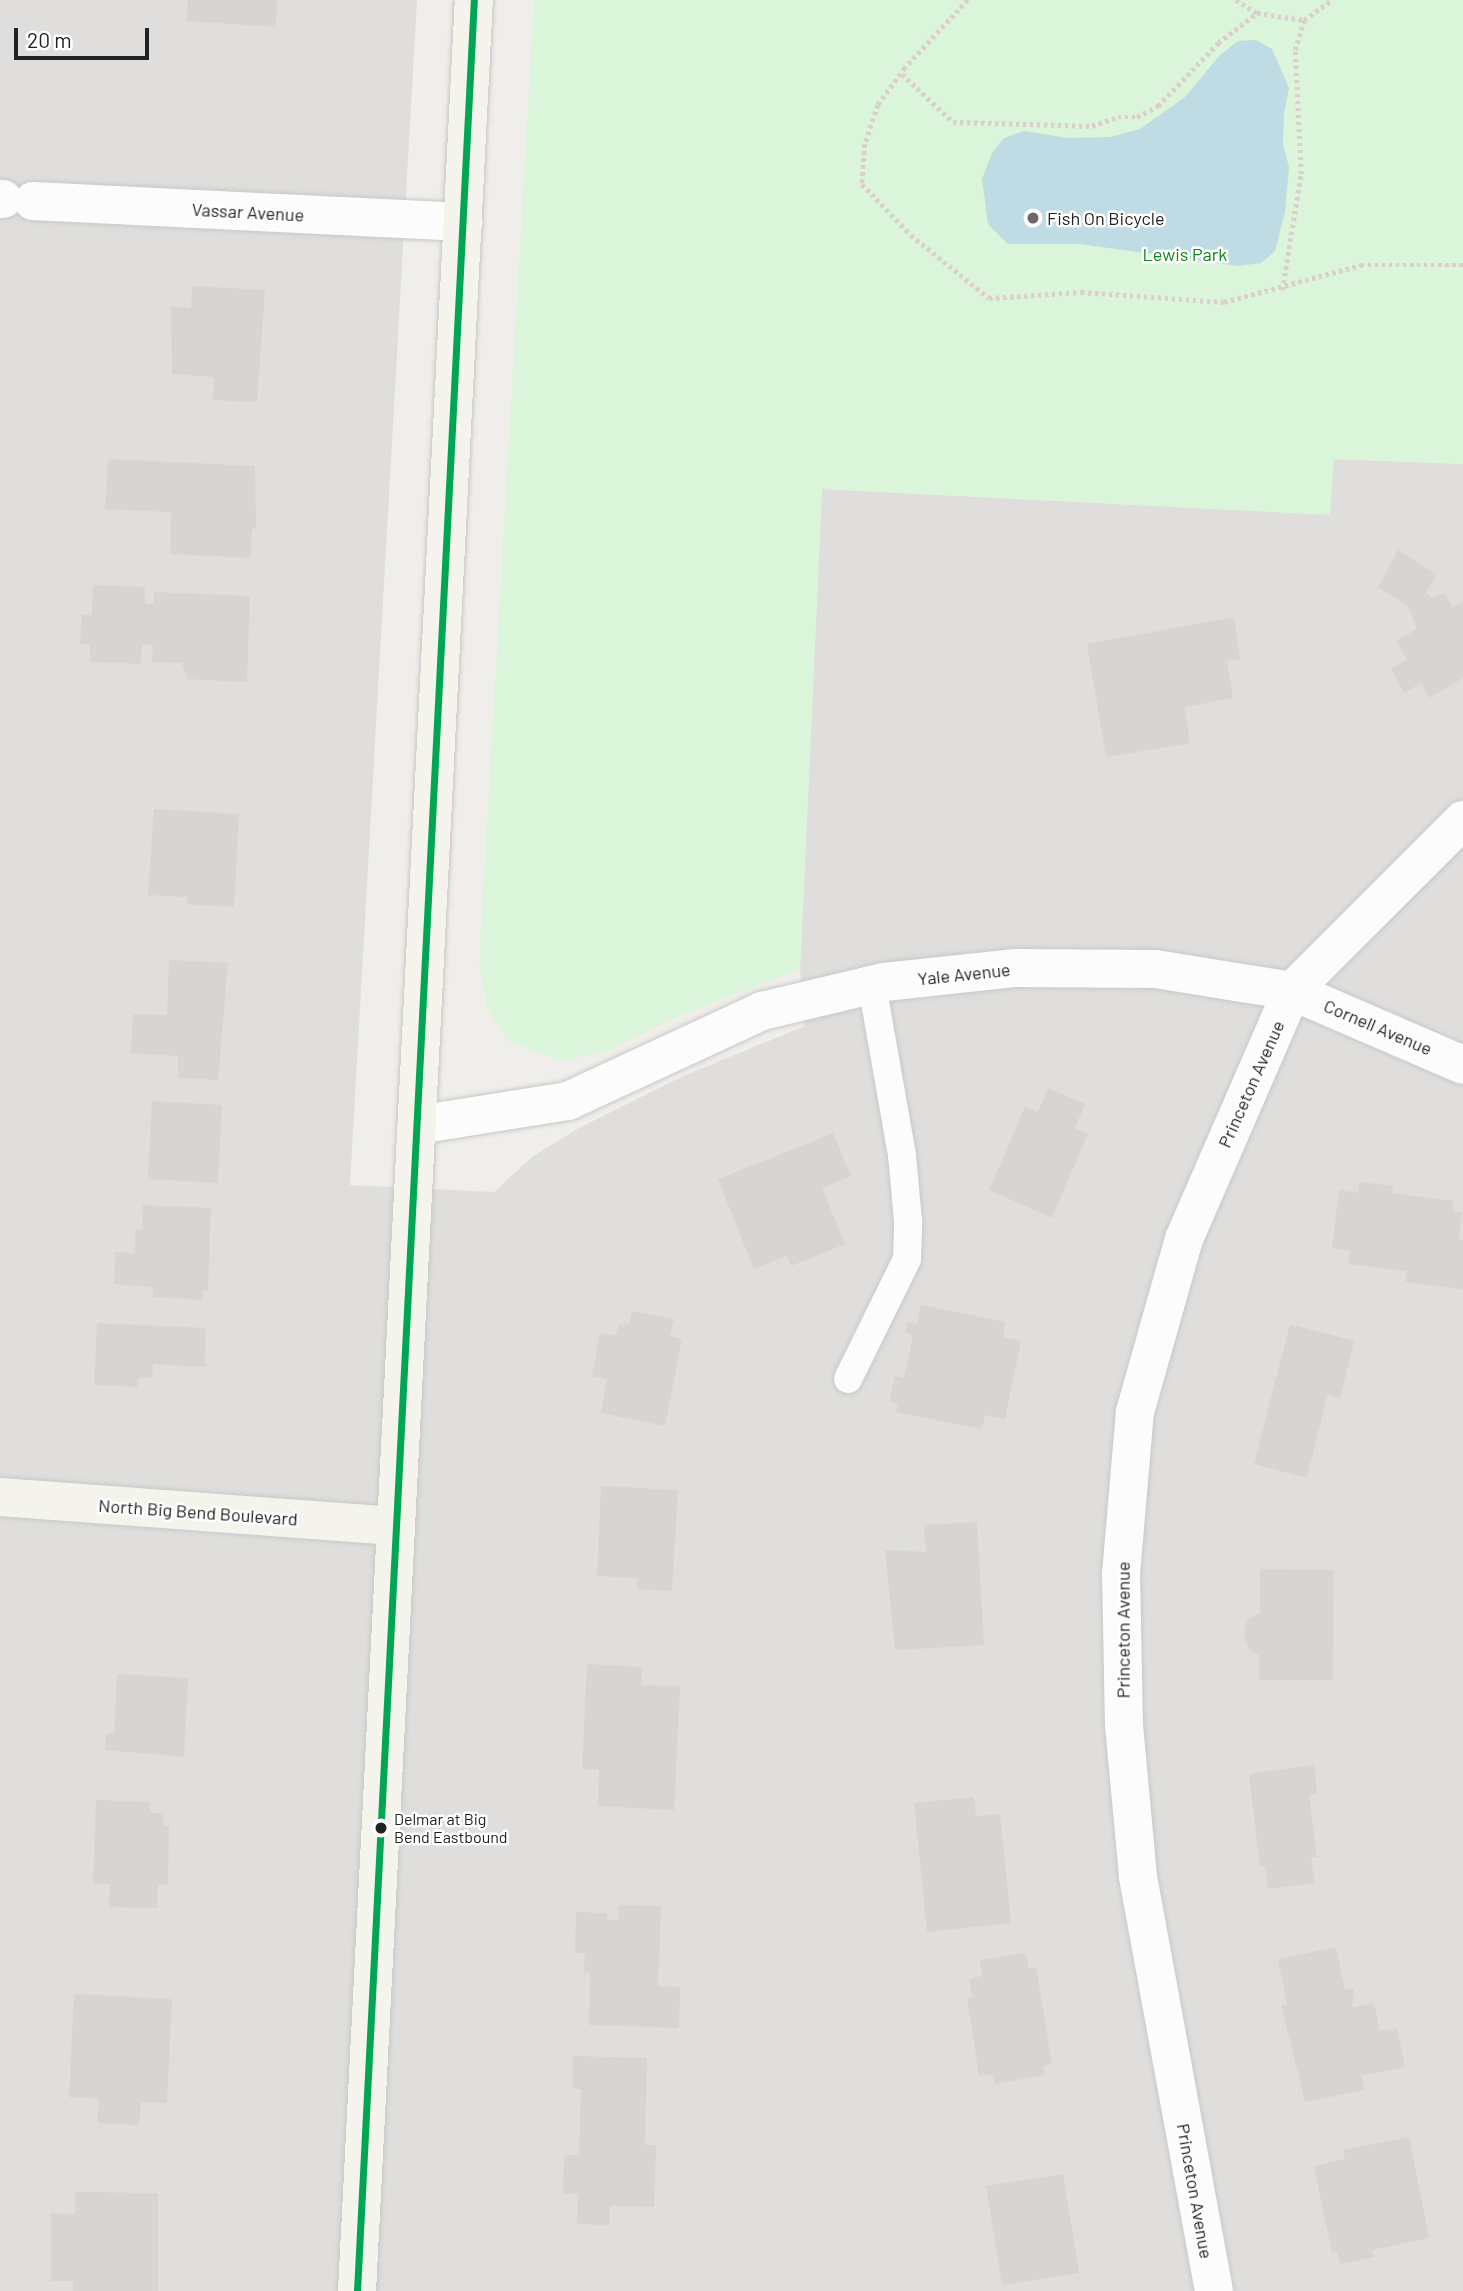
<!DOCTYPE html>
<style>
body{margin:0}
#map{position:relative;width:1463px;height:2291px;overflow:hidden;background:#f0eeeb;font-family:Barlow,sans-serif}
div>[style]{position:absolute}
.residential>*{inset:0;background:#dfdedc}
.park>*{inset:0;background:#daf5da}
.water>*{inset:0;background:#bfdbe3}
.building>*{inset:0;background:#d7d4d2}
.path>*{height:4.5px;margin-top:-2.25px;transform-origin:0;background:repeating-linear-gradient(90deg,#dccecd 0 3.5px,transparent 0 7px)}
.roads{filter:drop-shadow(0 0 2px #c9c8c7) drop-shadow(0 0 2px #c9c8c7)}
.lane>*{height:28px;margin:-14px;padding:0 14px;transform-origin:14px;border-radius:14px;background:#fdfcfc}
.street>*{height:38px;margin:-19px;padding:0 19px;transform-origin:19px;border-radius:19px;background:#fdfcfc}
.secondary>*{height:38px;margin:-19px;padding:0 19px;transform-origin:19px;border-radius:19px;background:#f4f4ed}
.bus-1>*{height:7px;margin:-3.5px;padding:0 3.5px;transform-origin:3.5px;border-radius:3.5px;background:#00a651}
.dots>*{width:19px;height:19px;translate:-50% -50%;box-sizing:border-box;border:4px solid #fff;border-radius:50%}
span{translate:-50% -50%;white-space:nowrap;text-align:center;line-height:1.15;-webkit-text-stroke:5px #fff;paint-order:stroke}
.bus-label{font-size:16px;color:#222}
.left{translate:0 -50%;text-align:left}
.street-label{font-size:18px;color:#222}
.poi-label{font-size:18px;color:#222}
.park-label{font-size:18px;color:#0c8416}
.scale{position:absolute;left:14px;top:28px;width:135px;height:32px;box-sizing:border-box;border:4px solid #222;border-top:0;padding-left:9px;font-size:21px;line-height:24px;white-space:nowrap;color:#222;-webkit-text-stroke:5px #fff;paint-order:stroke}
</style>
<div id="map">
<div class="residential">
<i style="clip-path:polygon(0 0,417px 0,350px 1185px,494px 1192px,532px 1157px,579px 1128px,681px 1077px,805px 1026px,800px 969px,822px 489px,1329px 514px,1333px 459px,1463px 464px,1463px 2291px,0 2291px)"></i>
</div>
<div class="park">
<i style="clip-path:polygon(534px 0,1463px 0,1463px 464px,1334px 459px,1330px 515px,822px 489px,800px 969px,669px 1020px,607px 1051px,561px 1061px,507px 1040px,487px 1006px,479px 964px)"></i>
</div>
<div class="water">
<i style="clip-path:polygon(1256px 40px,1272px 49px,1289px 88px,1284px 115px,1283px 144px,1289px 167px,1285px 212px,1275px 251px,1261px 263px,1238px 266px,1080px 244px,1008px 244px,988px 224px,982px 179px,992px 153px,1004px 138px,1024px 131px,1068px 138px,1110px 137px,1140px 129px,1185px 97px,1220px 55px,1238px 41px)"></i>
</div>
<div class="building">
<i style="clip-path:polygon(188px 0,277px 0,276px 27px,186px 21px)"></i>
<i style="clip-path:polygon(192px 286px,265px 290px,257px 402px,213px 400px,214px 377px,172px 374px,171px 307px,191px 308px)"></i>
<i style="clip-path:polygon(108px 459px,255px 466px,256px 529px,252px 529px,250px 558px,170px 554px,171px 512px,105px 509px)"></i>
<i style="clip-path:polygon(1398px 550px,1437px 575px,1426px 592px,1432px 598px,1445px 593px,1452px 608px,1463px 601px,1463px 678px,1429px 698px,1421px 683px,1404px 693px,1391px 669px,1407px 659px,1396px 641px,1417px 629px,1408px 606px,1378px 587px)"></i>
<i style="clip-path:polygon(93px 585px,145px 587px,145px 604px,154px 604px,154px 592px,250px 596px,247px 682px,187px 679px,182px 663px,152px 662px,153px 645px,142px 644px,141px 664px,90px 662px,90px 645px,80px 644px,82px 615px,92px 615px)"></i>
<i style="clip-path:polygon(1234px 617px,1240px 659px,1227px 661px,1233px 698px,1185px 707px,1190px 743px,1106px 757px,1087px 644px)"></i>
<i style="clip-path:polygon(154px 809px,239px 814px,234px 907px,187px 904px,188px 897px,148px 895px)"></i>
<i style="clip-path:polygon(169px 960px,228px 963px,218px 1080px,178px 1078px,178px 1056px,131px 1053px,133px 1014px,167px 1015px)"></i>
<i style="clip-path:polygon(1048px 1088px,1085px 1104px,1075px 1128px,1088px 1134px,1052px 1218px,989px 1190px,1025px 1107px,1038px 1112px)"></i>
<i style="clip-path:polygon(152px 1101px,222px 1105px,218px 1183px,148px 1179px)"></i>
<i style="clip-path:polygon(833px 1133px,851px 1176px,822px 1188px,845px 1244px,791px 1266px,787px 1256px,754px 1269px,718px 1179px)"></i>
<i style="clip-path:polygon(1360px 1182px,1393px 1186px,1392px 1193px,1453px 1201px,1453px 1211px,1462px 1212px,1459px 1239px,1463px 1240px,1463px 1289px,1405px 1282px,1407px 1271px,1348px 1264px,1350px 1251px,1332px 1248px,1339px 1190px,1358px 1193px)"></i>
<i style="clip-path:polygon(143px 1205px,211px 1208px,208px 1291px,203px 1290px,203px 1300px,153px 1297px,153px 1287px,114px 1284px,115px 1252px,135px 1253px,135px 1229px,142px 1230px)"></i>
<i style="clip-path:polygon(921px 1305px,1005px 1322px,1003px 1337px,1021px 1341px,1005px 1419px,985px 1415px,982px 1429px,896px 1412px,898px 1404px,889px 1402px,895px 1376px,904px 1378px,913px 1335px,905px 1333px,907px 1322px,917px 1324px)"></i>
<i style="clip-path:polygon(632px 1311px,674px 1319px,670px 1336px,682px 1339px,665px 1426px,601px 1413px,607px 1379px,592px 1376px,600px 1333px,616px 1336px,619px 1324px,629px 1325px)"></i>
<i style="clip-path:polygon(97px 1323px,206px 1328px,205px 1367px,153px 1364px,152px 1378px,138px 1378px,137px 1387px,94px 1385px)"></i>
<i style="clip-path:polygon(1290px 1324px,1354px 1341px,1340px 1398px,1328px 1394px,1307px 1478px,1254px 1464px)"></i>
<i style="clip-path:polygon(601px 1486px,678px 1490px,672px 1591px,637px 1589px,638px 1578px,597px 1576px)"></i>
<i style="clip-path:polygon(977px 1522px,984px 1645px,895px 1650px,885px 1550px,926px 1552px,924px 1525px)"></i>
<i style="clip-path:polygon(1260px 1569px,1334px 1570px,1333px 1680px,1259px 1680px,1259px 1655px,1249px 1649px,1244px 1634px,1248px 1619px,1260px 1613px)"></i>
<i style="clip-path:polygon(587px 1664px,642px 1667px,641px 1685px,680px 1686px,674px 1810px,598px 1806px,599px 1770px,582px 1769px)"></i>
<i style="clip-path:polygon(117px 1674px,188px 1678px,184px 1757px,105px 1750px,106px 1734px,114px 1734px)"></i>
<i style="clip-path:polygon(1314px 1765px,1317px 1794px,1309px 1795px,1317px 1857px,1311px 1857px,1315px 1883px,1268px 1889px,1265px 1866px,1260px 1867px,1249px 1774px)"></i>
<i style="clip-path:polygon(974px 1797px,976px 1816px,1000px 1814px,1011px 1923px,927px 1932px,914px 1803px)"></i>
<i style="clip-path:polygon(96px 1800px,150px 1802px,150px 1813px,163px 1813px,163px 1825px,169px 1826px,168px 1885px,158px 1884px,157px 1908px,109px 1907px,110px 1884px,93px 1884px)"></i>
<i style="clip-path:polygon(619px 1905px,661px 1906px,658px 1986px,680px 1987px,679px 2028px,589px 2025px,590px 1972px,584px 1971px,585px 1953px,575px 1953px,576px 1912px,607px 1913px,607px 1920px,618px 1920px)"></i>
<i style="clip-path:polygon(1336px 1947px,1345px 1990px,1354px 1988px,1352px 2008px,1374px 2003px,1380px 2031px,1397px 2028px,1405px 2067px,1361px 2076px,1364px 2090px,1305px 2102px,1281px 2006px,1287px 2004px,1278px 1959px)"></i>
<i style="clip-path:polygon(1026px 1953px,1029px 1968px,1036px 1967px,1052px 2064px,1043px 2066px,1045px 2075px,994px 2084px,993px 2074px,979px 2076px,967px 1997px,972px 1997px,969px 1979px,982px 1976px,980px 1960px)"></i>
<i style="clip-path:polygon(74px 1994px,172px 1999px,167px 2103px,141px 2102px,139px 2125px,97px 2123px,99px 2099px,69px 2097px)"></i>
<i style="clip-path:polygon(573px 2056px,647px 2058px,645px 2145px,656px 2145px,654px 2207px,610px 2206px,610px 2225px,577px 2224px,578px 2194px,563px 2194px,564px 2155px,579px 2155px,581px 2089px,573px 2089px)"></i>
<i style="clip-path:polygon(1409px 2137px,1429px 2238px,1372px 2250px,1374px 2257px,1340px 2264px,1338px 2252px,1332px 2253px,1314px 2166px,1345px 2159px,1343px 2150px)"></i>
<i style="clip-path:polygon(1063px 2174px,1079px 2273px,1002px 2285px,986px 2186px)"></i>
<i style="clip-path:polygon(75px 2192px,158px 2193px,158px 2291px,73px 2291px,73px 2281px,51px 2281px,51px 2213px,75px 2214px)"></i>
</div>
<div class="path">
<i style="left:968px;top:0;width:93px;rotate:132.8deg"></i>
<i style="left:905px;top:68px;width:46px;rotate:126.1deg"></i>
<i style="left:878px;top:105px;width:41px;rotate:108.4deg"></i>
<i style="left:865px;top:144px;width:40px;rotate:94.3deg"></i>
<i style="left:862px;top:184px;width:71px;rotate:46.1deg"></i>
<i style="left:911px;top:235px;width:100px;rotate:38.9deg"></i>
<i style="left:989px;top:298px;width:92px;rotate:-3.7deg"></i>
<i style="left:1081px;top:292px;width:143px;rotate:4deg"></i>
<i style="left:1224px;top:302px;width:142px;rotate:-15.1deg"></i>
<i style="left:1361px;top:265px;width:102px"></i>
<i style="left:1236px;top:0;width:25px;rotate:32deg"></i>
<i style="left:1257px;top:13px;width:48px;rotate:8.5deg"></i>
<i style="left:902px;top:74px;width:70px;rotate:43.3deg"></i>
<i style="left:953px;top:122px;width:139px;rotate:1.6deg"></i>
<i style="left:1092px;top:126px;width:28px;rotate:-19deg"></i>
<i style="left:1118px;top:117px;width:19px"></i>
<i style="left:1137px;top:117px;width:24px;rotate:-28deg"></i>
<i style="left:1158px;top:106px;width:87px;rotate:-46.4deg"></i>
<i style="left:1218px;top:43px;width:49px;rotate:-37.6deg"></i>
<i style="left:1282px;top:290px;width:118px;rotate:-80.7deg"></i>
<i style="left:1301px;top:174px;width:124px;rotate:-92.8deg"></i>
<i style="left:1295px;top:50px;width:31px;rotate:-73deg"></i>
<i style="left:1304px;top:20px;width:34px;rotate:-36deg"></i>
</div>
<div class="roads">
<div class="lane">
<i style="left:848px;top:1379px;width:134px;rotate:-63.8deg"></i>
<i style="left:907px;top:1259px;width:38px;rotate:-88deg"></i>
<i style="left:908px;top:1221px;width:66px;rotate:-95.2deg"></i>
<i style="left:902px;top:1155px;width:173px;rotate:-100deg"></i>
</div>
<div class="street">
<i style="left:0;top:199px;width:3px"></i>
<i style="left:33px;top:201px;width:431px;rotate:2.8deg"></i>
<i style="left:417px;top:1125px;width:153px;rotate:-9deg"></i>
<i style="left:568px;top:1101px;width:214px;rotate:-24.9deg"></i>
<i style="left:762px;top:1011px;width:125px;rotate:-13.4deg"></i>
<i style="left:884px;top:982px;width:133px;rotate:-6.1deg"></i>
<i style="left:1016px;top:968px;width:140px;rotate:0.4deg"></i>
<i style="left:1156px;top:969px;width:138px;rotate:9.2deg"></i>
<i style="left:1292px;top:991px;width:242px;rotate:-45deg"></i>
<i style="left:1214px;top:2291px;width:422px;rotate:-100.4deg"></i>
<i style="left:1138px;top:1876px;width:151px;rotate:-95.3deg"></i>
<i style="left:1124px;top:1726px;width:152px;rotate:-91.1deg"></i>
<i style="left:1121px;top:1574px;width:163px;rotate:-85.1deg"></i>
<i style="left:1135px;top:1412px;width:180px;rotate:-74.2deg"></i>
<i style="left:1184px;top:1239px;width:270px;rotate:-66.5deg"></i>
<i style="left:1292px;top:991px;width:186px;rotate:23.4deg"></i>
</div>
<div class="secondary">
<i style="left:0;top:1497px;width:397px;rotate:4.2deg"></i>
<i style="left:357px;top:2291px;width:2294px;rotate:-87.08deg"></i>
</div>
</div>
<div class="bus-1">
<i style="left:357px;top:2291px;width:2294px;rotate:-87.08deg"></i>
</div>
<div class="dots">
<i style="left:1033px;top:218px;background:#6a6968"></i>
<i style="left:381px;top:1828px;background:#222"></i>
</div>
<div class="bus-label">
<span class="left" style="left:394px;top:1828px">Delmar at Big<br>Bend Eastbound</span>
</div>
<div class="street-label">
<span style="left:248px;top:212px;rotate:3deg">Vassar Avenue</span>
<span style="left:964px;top:974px;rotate:-6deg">Yale Avenue</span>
<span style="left:1378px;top:1027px;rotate:23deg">Cornell Avenue</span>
<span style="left:1251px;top:1084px;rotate:-66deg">Princeton Avenue</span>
<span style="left:198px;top:1512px;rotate:4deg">North Big Bend Boulevard</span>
<span style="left:1123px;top:1630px;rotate:-90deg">Princeton Avenue</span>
<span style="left:1195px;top:2191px;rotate:80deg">Princeton Avenue</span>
</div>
<div class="poi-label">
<span class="left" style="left:1047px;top:218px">Fish On Bicycle</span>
</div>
<div class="park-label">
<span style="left:1185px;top:254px">Lewis Park</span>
</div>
<div class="scale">20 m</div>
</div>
